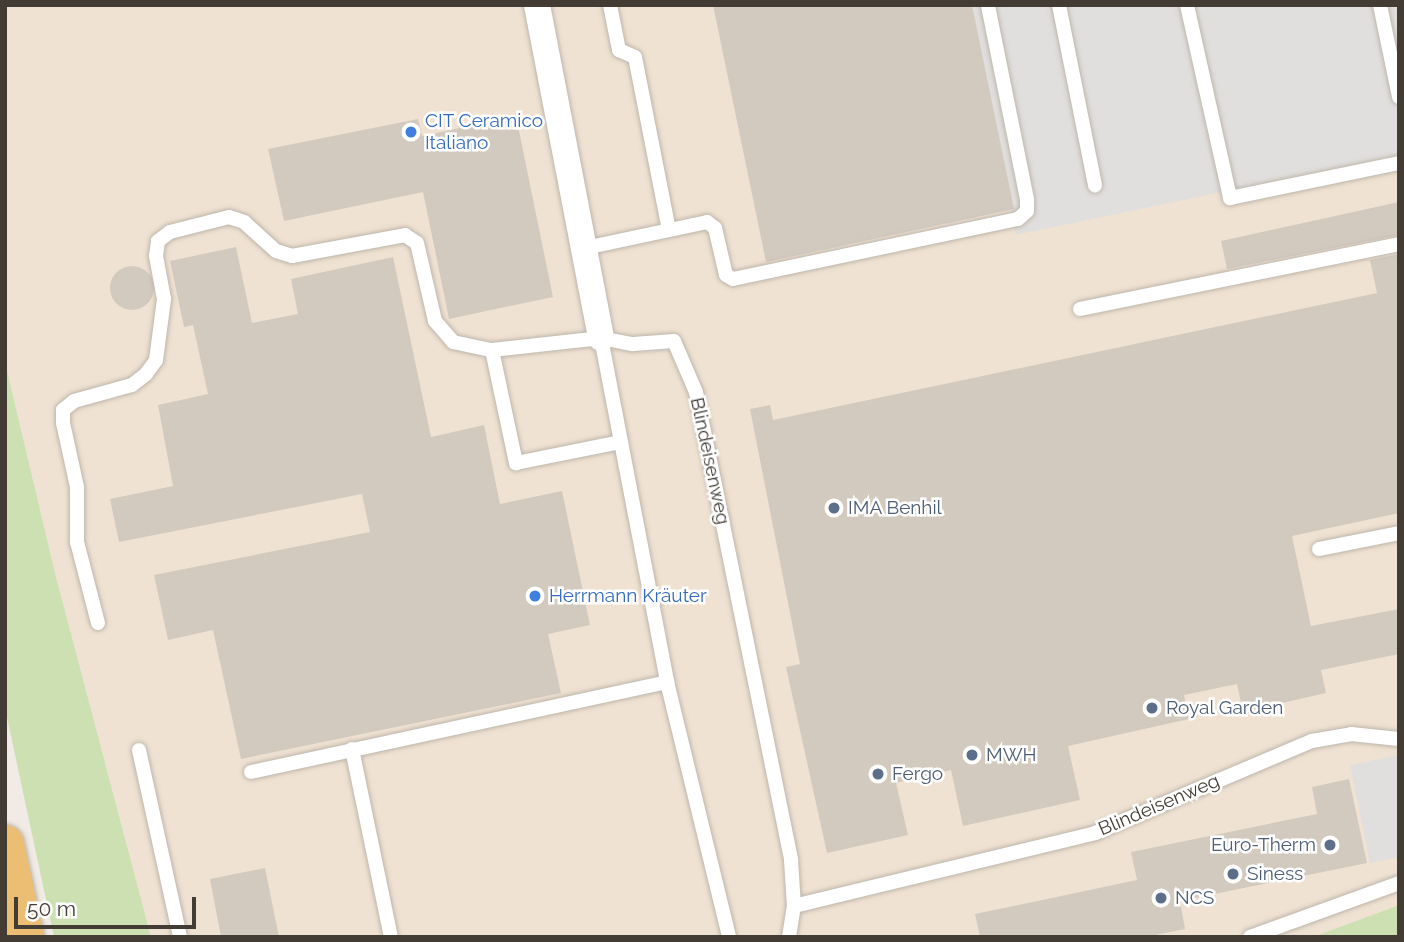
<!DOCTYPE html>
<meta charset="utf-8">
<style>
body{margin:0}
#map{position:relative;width:1404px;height:942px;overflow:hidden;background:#f0ece5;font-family:Raleway,sans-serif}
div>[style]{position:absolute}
.commercial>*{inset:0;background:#f0e2d2}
.green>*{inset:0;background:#cde0b2}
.parking>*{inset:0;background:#e1dfdd}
.building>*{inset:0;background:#d3cabf}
.round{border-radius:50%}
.roads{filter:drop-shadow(0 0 2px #bdb6ac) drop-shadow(0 0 2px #bdb6ac)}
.lane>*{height:14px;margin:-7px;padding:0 7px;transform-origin:7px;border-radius:7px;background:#fff}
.street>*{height:26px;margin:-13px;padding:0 13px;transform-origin:13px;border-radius:13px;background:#fff}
.highway>*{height:38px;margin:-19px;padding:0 19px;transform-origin:19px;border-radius:19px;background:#ecbe74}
.dots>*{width:19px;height:19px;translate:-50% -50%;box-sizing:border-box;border:4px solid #fff;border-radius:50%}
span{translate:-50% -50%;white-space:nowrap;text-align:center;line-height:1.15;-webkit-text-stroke:5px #fff;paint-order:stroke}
.shop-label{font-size:19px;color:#366cbe}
.left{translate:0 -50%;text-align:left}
.street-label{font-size:19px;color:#423c35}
.service-label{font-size:19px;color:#4e5e75}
.right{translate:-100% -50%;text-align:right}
.frame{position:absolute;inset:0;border:7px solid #423c35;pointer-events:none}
.scale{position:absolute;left:14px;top:897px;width:182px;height:32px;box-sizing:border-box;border:4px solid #423c35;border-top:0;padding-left:9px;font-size:21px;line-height:24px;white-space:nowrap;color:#423c35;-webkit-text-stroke:5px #fff;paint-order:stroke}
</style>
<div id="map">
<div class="commercial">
<i style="clip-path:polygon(5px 5px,1399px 5px,1399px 905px,1313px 937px,151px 937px,55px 573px,5px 362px)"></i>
</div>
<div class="green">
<i style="clip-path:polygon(5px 362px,55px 573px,151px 937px,54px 937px,5px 708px)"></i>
<i style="clip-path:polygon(1399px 905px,1399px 937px,1313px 937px)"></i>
</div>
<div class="parking">
<i style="clip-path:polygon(971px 5px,1399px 5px,1399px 155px,1016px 235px)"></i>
<i style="clip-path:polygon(1399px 755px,1399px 857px,1370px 863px,1350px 765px)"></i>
</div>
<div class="building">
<i style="clip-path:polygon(713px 5px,972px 5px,1014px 209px,766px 262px)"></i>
<i style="clip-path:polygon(516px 116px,553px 297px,449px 319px,423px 192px,284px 221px,268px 149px,418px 119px,422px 136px)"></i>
<i style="clip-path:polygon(1399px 202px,1399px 235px,1227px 269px,1221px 241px)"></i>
<i style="clip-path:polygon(236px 247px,252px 323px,298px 314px,291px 279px,393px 257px,431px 437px,484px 425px,500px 504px,562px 491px,590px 625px,548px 634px,561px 693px,241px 759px,213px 630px,168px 640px,154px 575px,370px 532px,362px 494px,119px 542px,110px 499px,173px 486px,158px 405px,208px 394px,193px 325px,184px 327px,170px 261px)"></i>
<i style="clip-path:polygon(1399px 254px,1399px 513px,1292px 536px,1311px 626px,1399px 609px,1399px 654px,1321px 670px,1326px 693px,1243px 712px,1237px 684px,1184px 695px,1189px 719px,1068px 746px,1080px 800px,963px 826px,951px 770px,896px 783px,908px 835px,827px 853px,786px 667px,800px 664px,750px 409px,770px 405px,773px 420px,1377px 293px,1370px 260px)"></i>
<i class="round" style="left:110px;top:266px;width:44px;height:44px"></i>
<i style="clip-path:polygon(1349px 779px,1367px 863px,1180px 901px,1185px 929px,1146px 937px,980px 937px,975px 914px,1137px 880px,1131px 852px,1317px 814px,1312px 787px)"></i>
<i style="clip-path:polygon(265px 868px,279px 937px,221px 937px,210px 879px)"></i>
</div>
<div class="roads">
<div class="lane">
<i style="left:610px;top:5px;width:46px;rotate:78.7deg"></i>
<i style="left:619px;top:50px;width:17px;rotate:24deg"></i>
<i style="left:635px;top:57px;width:176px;rotate:78.9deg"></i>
<i style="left:1059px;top:5px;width:184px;rotate:78.7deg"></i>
<i style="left:1187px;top:5px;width:198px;rotate:77.4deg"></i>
<i style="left:1230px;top:198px;width:173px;rotate:-11.7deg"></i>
<i style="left:1380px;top:5px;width:94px;rotate:78.3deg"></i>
<i style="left:585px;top:248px;width:125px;rotate:-12deg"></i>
<i style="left:707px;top:222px;width:10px;rotate:37deg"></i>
<i style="left:715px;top:228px;width:48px;rotate:76.8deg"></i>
<i style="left:726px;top:275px;width:8px;rotate:30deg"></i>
<i style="left:733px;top:279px;width:291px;rotate:-11.9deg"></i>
<i style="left:1018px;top:219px;width:12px;rotate:-42deg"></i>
<i style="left:1027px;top:211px;width:12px;rotate:-90deg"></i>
<i style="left:1027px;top:199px;width:198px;rotate:-101.4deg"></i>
<i style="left:1080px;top:309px;width:326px;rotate:-11.5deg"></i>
<i style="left:601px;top:338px;width:350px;rotate:79.1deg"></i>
<i style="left:667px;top:682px;width:262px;rotate:76.3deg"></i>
<i style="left:492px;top:350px;width:116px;rotate:78deg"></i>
<i style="left:516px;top:463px;width:106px;rotate:-11.4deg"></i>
<i style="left:1319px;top:549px;width:82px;rotate:-11.3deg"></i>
<i style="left:98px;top:623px;width:84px;rotate:-104.5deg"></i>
<i style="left:77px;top:542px;width:55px;rotate:-90deg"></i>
<i style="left:77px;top:487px;width:66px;rotate:-102.3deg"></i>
<i style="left:63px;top:423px;width:13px;rotate:-90deg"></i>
<i style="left:63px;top:410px;width:14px;rotate:-39deg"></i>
<i style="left:74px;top:401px;width:60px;rotate:-15.4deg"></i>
<i style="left:132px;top:385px;width:18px;rotate:-38deg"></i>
<i style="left:146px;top:374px;width:17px;rotate:-54deg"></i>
<i style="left:156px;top:360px;width:62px;rotate:-82.5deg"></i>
<i style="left:164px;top:299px;width:44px;rotate:-100.5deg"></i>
<i style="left:156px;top:256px;width:15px;rotate:-82deg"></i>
<i style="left:158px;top:241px;width:15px;rotate:-37deg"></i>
<i style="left:170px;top:232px;width:61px;rotate:-14.3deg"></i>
<i style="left:229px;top:217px;width:16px;rotate:18deg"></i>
<i style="left:244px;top:222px;width:43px;rotate:42.2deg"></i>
<i style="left:276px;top:251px;width:17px;rotate:17deg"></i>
<i style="left:292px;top:256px;width:115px;rotate:-10.5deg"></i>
<i style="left:405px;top:235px;width:14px;rotate:34deg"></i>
<i style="left:417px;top:243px;width:80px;rotate:77deg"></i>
<i style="left:435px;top:321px;width:28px;rotate:49deg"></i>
<i style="left:453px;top:342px;width:40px;rotate:12deg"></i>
<i style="left:492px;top:350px;width:110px;rotate:-6.3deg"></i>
<i style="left:601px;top:338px;width:33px;rotate:11deg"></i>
<i style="left:633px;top:344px;width:41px;rotate:-4.2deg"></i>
<i style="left:674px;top:341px;width:56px;rotate:66.7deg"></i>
<i style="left:696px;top:392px;width:478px;rotate:78.5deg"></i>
<i style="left:791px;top:860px;width:46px;rotate:86.3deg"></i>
<i style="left:352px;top:749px;width:192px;rotate:78.3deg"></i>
<i style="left:139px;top:750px;width:191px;rotate:77.6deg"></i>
<i style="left:251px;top:772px;width:426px;rotate:-12.2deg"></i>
<i style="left:789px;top:937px;width:31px;rotate:-81deg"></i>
<i style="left:794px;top:906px;width:310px;rotate:-13.6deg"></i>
<i style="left:1095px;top:833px;width:236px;rotate:-23deg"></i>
<i style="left:1312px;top:741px;width:40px;rotate:-10deg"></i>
<i style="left:1351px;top:734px;width:48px;rotate:5.9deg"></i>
<i style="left:1250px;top:937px;width:158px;rotate:-19.9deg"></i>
</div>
<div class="street">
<i style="left:537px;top:5px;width:339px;rotate:79.1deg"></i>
</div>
<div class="highway">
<i style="left:5px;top:844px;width:95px;rotate:77.9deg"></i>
</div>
</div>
<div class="dots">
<i style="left:411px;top:132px;background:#3f7fe0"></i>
<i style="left:834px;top:508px;background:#5c6f8a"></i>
<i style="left:535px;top:596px;background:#3f7fe0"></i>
<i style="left:1152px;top:708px;background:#5c6f8a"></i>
<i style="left:972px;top:755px;background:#5c6f8a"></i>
<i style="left:878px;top:774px;background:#5c6f8a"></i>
<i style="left:1330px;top:845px;background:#5c6f8a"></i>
<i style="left:1233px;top:874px;background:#5c6f8a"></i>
<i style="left:1161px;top:898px;background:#5c6f8a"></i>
</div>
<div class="shop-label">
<span class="left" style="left:425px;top:132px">CIT Ceramico<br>Italiano</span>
<span class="left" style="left:549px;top:596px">Herrmann Kräuter</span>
</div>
<div class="street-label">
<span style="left:710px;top:461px;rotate:78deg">Blindeisenweg</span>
<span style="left:1159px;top:805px;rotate:-23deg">Blindeisenweg</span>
</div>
<div class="service-label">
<span class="left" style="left:848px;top:508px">IMA Benhil</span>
<span class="left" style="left:1166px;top:708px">Royal Garden</span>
<span class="left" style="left:986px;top:755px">MWH</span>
<span class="left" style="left:892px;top:774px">Fergo</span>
<span class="right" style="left:1316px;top:845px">Euro-Therm</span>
<span class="left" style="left:1247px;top:874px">Siness</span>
<span class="left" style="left:1175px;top:898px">NCS</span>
</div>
<div class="frame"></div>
<div class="scale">50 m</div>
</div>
